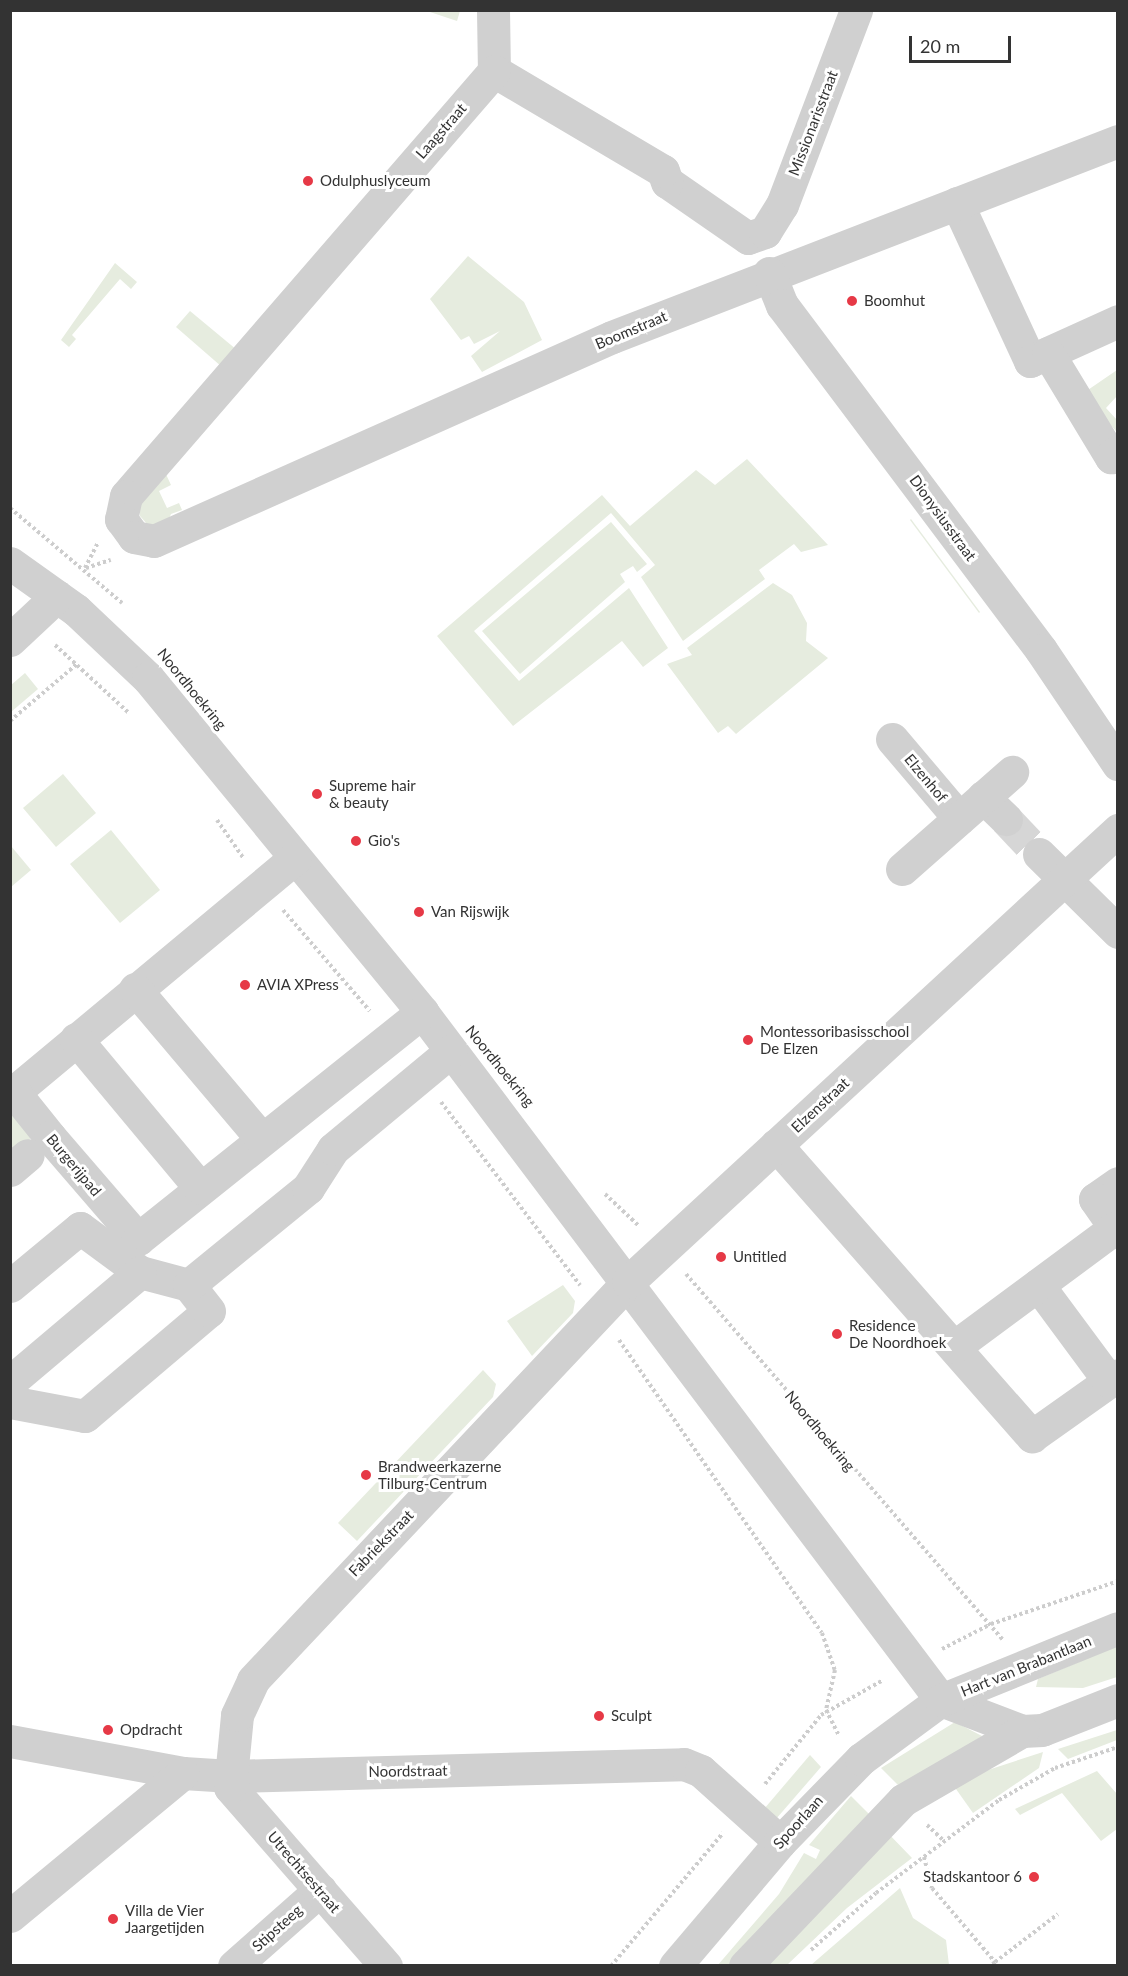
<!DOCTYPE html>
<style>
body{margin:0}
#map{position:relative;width:1128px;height:1976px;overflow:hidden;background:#fff;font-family:Lato,sans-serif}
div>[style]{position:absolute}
.green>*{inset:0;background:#e6ecdf}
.minor-tunnel>*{height:33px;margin-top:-16.5px;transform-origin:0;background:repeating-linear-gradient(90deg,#d6d6d6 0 33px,transparent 0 49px)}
.path>*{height:4px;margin-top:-2px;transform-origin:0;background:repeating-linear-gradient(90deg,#cdcdcd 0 3px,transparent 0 6px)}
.minor>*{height:33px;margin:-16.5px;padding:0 16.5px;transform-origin:16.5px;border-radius:16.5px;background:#d0d0d0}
.dots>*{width:16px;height:16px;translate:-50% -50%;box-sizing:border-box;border:3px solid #fff;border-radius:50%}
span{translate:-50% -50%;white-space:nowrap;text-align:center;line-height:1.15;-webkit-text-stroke:6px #fff;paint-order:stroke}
.street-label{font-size:15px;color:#333}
.poi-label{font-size:15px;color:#333}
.left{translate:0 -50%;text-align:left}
.right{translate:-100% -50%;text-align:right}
.frame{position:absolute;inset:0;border:12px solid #333;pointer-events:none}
.scale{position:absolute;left:909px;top:36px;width:102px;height:27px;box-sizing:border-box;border:3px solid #333;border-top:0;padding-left:8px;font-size:18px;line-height:21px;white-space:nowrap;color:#333;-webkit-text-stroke:4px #fff;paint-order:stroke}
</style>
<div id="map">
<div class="green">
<i style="clip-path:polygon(427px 11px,460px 11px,457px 21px)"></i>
<i style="clip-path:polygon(468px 256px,524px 302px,542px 340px,482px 372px,471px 356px,500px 331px,474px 344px,469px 336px,461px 340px,430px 299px)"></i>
<i style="clip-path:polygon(115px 263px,137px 282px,131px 289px,120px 279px,72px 335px,76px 339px,69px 347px,61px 340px)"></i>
<i style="clip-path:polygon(190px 311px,237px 350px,222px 367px,176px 327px)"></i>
<i style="clip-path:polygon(1117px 370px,1117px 396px,1106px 408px,1117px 420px,1116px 431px,1082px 394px)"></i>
<i style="clip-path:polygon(747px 459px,828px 545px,801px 552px,794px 544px,759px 570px,765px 579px,683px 641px,641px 577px,655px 565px,611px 513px,474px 631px,519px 681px,629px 588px,668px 648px,643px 667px,622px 641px,513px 726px,437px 636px,602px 495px,630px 526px,696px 470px,715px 485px)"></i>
<i style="clip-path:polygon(164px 470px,171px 485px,159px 491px,167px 508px,179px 503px,182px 510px,171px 514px,167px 524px,147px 524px,140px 516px,139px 500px)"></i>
<i style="clip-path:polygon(911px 519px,980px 612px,979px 613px,910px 520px)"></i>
<i style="clip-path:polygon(611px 522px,647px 564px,637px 572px,633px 566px,620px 574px,625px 582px,520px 674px,482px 631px)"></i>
<i style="clip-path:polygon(773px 583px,792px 595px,807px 623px,806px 641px,828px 658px,736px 734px,728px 726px,718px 733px,667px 664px,692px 655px,687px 648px)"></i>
<i style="clip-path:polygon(25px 673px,38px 689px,11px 712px,11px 685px)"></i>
<i style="clip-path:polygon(63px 774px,96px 813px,56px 847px,23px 808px)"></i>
<i style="clip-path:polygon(111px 830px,160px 890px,120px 923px,70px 864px)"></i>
<i style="clip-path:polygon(11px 846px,31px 870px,11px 887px,10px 887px)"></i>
<i style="clip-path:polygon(10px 1101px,36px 1134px,11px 1154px,10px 1154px)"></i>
<i style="clip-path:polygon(563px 1285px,575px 1301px,573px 1313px,532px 1356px,507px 1321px)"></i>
<i style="clip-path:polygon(483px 1370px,496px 1384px,493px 1397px,357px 1541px,338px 1523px)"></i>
<i style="clip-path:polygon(1117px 1646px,1117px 1677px,1083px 1688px,1036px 1687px,1038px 1679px)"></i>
<i style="clip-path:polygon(955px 1722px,982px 1736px,902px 1789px,881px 1768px)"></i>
<i style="clip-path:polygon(1117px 1730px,1117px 1740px,1068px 1759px,1058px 1749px)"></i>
<i style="clip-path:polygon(1043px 1752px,1039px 1768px,973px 1813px,951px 1782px)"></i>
<i style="clip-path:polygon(810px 1755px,821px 1767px,776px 1819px,764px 1809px)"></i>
<i style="clip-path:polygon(1097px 1771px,1117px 1794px,1117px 1829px,1101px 1841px,1062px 1793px,1020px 1815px,1015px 1809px)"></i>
<i style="clip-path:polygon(851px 1796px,871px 1816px,734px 1965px,717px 1966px,779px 1894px,804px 1853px,816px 1859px,820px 1850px,809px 1845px)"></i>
<i style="clip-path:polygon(884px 1829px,912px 1858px,847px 1908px,787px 1965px,758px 1966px)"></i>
<i style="clip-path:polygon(900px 1888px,913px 1918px,946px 1940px,949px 1965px,811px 1965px)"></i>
</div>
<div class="minor-tunnel">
<i style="left:1006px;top:819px;width:48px;rotate:46.7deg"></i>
</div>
<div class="path">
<i style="left:10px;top:508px;width:147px;rotate:40.3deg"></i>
<i style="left:85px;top:568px;width:28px;rotate:-63deg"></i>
<i style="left:86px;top:568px;width:26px;rotate:-18deg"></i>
<i style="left:55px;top:645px;width:100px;rotate:42.6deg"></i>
<i style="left:10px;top:721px;width:88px;rotate:-40.4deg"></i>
<i style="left:217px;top:820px;width:47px;rotate:55.3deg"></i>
<i style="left:283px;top:910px;width:133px;rotate:49.3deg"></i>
<i style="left:441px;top:1102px;width:230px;rotate:52.8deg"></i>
<i style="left:605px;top:1194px;width:47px;rotate:43.3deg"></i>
<i style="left:686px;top:1274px;width:484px;rotate:49.1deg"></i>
<i style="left:619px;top:1340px;width:356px;rotate:55.3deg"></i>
<i style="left:822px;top:1633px;width:39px;rotate:71deg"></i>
<i style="left:835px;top:1670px;width:41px;rotate:102.7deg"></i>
<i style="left:826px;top:1710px;width:27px;rotate:63deg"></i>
<i style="left:942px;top:1649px;width:55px;rotate:-27deg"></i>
<i style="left:991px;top:1624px;width:134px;rotate:-18.7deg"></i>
<i style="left:765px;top:1784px;width:89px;rotate:-50.9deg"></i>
<i style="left:821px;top:1715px;width:71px;rotate:-29.4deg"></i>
<i style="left:927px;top:1825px;width:23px;rotate:43deg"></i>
<i style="left:924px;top:1857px;width:32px;rotate:76deg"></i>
<i style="left:932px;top:1888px;width:97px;rotate:49.6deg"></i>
<i style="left:995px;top:1962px;width:6px;rotate:135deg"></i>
<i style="left:811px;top:1950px;width:86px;rotate:-41.2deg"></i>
<i style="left:876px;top:1893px;width:154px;rotate:-37.1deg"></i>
<i style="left:999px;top:1800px;width:64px;rotate:-29.7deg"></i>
<i style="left:1055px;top:1768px;width:66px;rotate:-18.4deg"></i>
<i style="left:995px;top:1962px;width:79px;rotate:-37.3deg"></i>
<i style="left:611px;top:1966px;width:174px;rotate:-49.9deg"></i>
</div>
<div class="minor">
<i style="left:493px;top:10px;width:61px;rotate:89.1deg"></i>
<i style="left:957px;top:203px;width:174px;rotate:65.2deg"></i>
<i style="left:1030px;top:361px;width:97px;rotate:-24.4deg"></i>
<i style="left:765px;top:232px;width:18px;rotate:161deg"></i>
<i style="left:748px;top:238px;width:98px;rotate:-145.3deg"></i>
<i style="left:667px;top:182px;width:12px;rotate:-110deg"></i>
<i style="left:663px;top:171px;width:196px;rotate:-149.4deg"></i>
<i style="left:494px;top:71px;width:562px;rotate:130.89deg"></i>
<i style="left:126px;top:496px;width:24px;rotate:102deg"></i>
<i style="left:121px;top:519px;width:22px;rotate:54deg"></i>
<i style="left:134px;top:537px;width:20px;rotate:11deg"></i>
<i style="left:154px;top:541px;width:501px;rotate:-24.01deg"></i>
<i style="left:612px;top:337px;width:543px;rotate:-21.17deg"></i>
<i style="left:765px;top:232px;width:32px;rotate:-58deg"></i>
<i style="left:782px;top:205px;width:209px;rotate:-69.2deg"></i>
<i style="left:769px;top:273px;width:35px;rotate:68deg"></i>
<i style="left:782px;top:305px;width:431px;rotate:53.1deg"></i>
<i style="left:1041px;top:650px;width:138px;rotate:56deg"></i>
<i style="left:1048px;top:353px;width:122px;rotate:58.8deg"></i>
<i style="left:1111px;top:457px;width:9px;rotate:-41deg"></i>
<i style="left:10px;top:563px;width:81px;rotate:35.5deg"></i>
<i style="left:76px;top:610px;width:99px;rotate:43.4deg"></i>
<i style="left:148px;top:678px;width:432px;rotate:50.6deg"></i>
<i style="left:422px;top:1012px;width:862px;rotate:52.97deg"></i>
<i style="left:10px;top:640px;width:64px;rotate:-43.1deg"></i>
<i style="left:892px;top:739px;width:104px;rotate:49.7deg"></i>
<i style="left:983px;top:797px;width:32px;rotate:44deg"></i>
<i style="left:1039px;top:854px;width:111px;rotate:44.6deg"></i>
<i style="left:295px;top:858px;width:366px;rotate:140.2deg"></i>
<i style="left:14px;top:1092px;width:58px;rotate:51.3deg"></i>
<i style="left:50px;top:1137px;width:135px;rotate:49.2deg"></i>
<i style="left:138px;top:1239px;width:364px;rotate:-38.6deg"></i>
<i style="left:902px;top:869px;width:147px;rotate:-41.4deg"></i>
<i style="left:135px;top:989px;width:195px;rotate:49.8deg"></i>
<i style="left:76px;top:1039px;width:194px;rotate:50.2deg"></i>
<i style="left:776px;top:1145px;width:388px;rotate:48.7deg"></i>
<i style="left:1032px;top:1436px;width:105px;rotate:-35.3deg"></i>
<i style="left:10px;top:1170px;width:23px;rotate:-40deg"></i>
<i style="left:1118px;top:1183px;width:28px;rotate:145deg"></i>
<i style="left:1095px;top:1199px;width:40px;rotate:55.1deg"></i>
<i style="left:1038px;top:1285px;width:119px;rotate:53.5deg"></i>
<i style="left:10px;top:1286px;width:91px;rotate:-39.6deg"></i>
<i style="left:80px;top:1228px;width:74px;rotate:36.3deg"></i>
<i style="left:140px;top:1272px;width:51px;rotate:14.9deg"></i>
<i style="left:954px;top:1347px;width:200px;rotate:-36.5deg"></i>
<i style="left:10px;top:1382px;width:170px;rotate:-40.2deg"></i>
<i style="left:10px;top:1402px;width:76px;rotate:10.6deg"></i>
<i style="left:85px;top:1416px;width:162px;rotate:-40.3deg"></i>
<i style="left:209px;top:1311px;width:33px;rotate:-128deg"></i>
<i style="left:189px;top:1285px;width:154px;rotate:-39.2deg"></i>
<i style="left:308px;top:1188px;width:46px;rotate:-57.3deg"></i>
<i style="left:333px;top:1149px;width:153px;rotate:-39.7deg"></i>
<i style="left:941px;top:1700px;width:87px;rotate:20.9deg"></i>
<i style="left:1022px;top:1731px;width:20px;rotate:-3deg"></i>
<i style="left:1042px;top:1730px;width:82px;rotate:-21.5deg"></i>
<i style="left:10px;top:1741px;width:176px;rotate:10.5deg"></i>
<i style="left:183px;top:1773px;width:48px;rotate:3.6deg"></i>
<i style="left:231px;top:1776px;width:453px;rotate:-1.5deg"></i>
<i style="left:684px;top:1764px;width:18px;rotate:22deg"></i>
<i style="left:701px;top:1771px;width:106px;rotate:41.9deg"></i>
<i style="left:10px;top:1916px;width:224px;rotate:-39.6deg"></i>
<i style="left:234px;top:1966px;width:115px;rotate:-41.5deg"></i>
<i style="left:386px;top:1966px;width:237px;rotate:-131.1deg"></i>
<i style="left:230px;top:1787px;width:72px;rotate:-84.4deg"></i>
<i style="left:237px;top:1715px;width:38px;rotate:-65deg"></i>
<i style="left:253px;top:1680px;width:547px;rotate:-46.7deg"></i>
<i style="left:628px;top:1282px;width:667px;rotate:-42.69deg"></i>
<i style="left:675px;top:1966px;width:162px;rotate:-49.7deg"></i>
<i style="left:780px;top:1842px;width:116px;rotate:-45.7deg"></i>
<i style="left:861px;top:1759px;width:99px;rotate:-36.4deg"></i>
<i style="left:941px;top:1700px;width:191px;rotate:-22.1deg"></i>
<i style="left:745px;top:1966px;width:229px;rotate:-46.4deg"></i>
<i style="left:903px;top:1800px;width:138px;rotate:-30.1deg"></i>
</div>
<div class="dots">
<i style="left:308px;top:181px;background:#e63946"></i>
<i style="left:852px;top:301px;background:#e63946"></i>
<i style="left:317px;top:794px;background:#e63946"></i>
<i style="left:356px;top:841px;background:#e63946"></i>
<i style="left:419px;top:912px;background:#e63946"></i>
<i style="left:245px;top:985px;background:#e63946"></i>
<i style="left:748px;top:1040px;background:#e63946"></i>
<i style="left:721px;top:1257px;background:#e63946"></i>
<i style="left:837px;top:1334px;background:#e63946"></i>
<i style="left:366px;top:1475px;background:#e63946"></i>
<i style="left:599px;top:1716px;background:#e63946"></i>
<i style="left:108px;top:1730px;background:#e63946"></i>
<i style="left:1034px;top:1877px;background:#e63946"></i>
<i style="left:113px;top:1919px;background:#e63946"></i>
</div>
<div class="street-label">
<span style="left:813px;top:123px;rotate:-69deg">Missionarisstraat</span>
<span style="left:441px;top:131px;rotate:-49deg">Laagstraat</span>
<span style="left:631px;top:330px;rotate:-23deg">Boomstraat</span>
<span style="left:943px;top:518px;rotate:54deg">Dionysiusstraat</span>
<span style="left:192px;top:689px;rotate:51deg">Noordhoekring</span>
<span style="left:926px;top:778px;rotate:50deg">Elzenhof</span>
<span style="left:500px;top:1066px;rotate:51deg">Noordhoekring</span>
<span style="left:820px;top:1105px;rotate:-43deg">Elzenstraat</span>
<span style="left:74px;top:1165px;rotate:50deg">Burgerijpad</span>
<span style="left:820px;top:1431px;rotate:50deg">Noordhoekring</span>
<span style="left:381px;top:1543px;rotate:-46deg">Fabriekstraat</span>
<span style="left:1026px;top:1666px;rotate:-22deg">Hart van Brabantlaan</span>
<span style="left:408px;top:1771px;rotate:-1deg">Noordstraat</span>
<span style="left:798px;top:1822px;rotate:-48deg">Spoorlaan</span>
<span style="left:304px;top:1872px;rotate:49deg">Utrechtsestraat</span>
<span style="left:277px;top:1928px;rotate:-42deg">Stipsteeg</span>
</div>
<div class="poi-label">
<span class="left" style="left:320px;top:181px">Odulphuslyceum</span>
<span class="left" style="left:864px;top:301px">Boomhut</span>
<span class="left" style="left:329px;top:794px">Supreme hair<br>&amp; beauty</span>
<span class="left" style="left:368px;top:841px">Gio's</span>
<span class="left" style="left:431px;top:912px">Van Rijswijk</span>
<span class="left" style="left:257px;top:985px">AVIA XPress</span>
<span class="left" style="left:760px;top:1040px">Montessoribasisschool<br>De Elzen</span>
<span class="left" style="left:733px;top:1257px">Untitled</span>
<span class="left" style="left:849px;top:1334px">Residence<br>De Noordhoek</span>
<span class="left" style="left:378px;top:1475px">Brandweerkazerne<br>Tilburg-Centrum</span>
<span class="left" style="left:611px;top:1716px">Sculpt</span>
<span class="left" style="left:120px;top:1730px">Opdracht</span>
<span class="right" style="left:1022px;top:1877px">Stadskantoor 6</span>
<span class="left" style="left:125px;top:1919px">Villa de Vier<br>Jaargetijden</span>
</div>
<div class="frame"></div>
<div class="scale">20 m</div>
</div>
